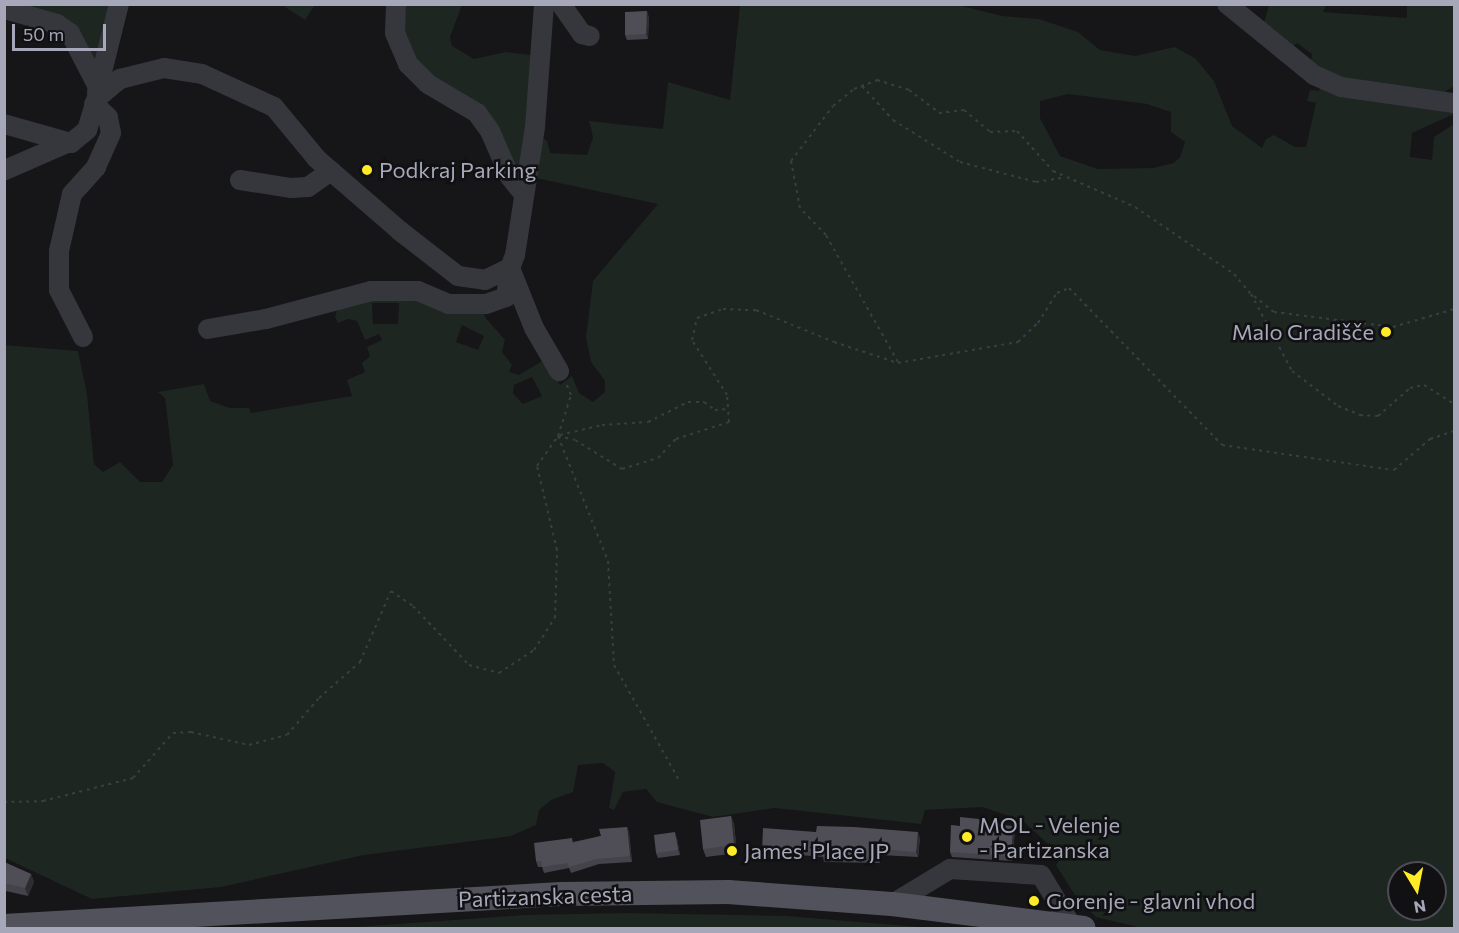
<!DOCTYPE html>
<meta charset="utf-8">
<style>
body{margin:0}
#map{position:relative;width:1459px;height:933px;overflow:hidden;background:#161517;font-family:Commissioner,sans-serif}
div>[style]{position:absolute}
.green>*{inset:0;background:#1d2620}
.path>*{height:2px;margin-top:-1px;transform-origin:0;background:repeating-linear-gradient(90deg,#3c3c44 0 3px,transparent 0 7.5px)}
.minor>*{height:20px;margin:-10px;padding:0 10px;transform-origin:10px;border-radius:10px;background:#36363d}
.major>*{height:24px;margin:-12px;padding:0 12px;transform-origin:12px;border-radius:12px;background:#52525c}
.wall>*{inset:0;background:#44434b}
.shaded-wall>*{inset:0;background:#2d2c31}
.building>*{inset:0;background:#4f4e57}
.dots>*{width:16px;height:16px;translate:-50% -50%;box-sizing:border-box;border:3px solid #111012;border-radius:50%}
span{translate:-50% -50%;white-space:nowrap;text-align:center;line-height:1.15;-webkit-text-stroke:5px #111012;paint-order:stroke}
.poi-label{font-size:22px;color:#a6a7b9}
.left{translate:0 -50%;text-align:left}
.right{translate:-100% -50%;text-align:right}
.street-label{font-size:22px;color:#a6a7b9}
.frame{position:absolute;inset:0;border:6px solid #a6a7b9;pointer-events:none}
.north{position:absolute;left:1387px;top:861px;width:60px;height:60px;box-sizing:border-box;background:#111012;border:2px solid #4d4c55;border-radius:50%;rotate:170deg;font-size:16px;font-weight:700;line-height:24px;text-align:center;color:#a6a7b9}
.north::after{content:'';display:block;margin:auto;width:21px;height:27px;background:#ffec26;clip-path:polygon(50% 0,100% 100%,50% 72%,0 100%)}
.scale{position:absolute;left:12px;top:24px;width:94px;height:27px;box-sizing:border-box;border:3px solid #a6a7b9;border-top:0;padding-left:8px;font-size:18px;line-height:21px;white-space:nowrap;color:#a6a7b9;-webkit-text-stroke:4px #111012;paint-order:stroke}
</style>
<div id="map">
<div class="green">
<i style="clip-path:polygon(9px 5px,115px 5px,97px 72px,77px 37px)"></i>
<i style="clip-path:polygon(282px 5px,315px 5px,305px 20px)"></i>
<i style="clip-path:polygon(400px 5px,462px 5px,450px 37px,452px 46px,474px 59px,506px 52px,531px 55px,524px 164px,509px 166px,445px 89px,408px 55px)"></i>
<i style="clip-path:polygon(evenodd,740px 5px,958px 5px,1002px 16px,1039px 19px,1078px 32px,1100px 50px,1135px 56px,1175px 47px,1196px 59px,1214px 81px,1232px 126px,1262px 148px,1266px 139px,1274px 135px,1295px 147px,1306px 147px,1316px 103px,1307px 101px,1310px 90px,1319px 91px,1322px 83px,1454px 107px,1454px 114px,1412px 133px,1410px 157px,1432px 160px,1434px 137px,1454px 124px,1454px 928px,1142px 928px,1096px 917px,1078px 900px,1056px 865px,1062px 857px,1022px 820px,982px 807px,925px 810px,921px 824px,775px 808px,713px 817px,657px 802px,646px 789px,623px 792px,614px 810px,609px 808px,615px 772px,603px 763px,578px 765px,573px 792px,551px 800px,539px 810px,536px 825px,511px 836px,364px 855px,221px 887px,92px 899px,5px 858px,4px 345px,78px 351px,87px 394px,94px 464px,103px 472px,120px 462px,140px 482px,162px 482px,173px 465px,165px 398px,158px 392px,204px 384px,210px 401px,230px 408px,249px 408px,251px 413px,352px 396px,347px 380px,365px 372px,362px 363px,370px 356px,367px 347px,382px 340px,379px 334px,365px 340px,357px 321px,348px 319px,338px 323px,335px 317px,339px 304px,393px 295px,483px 308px,485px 317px,505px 340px,502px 352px,512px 365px,509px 372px,519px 375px,547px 358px,560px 385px,572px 376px,579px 393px,593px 402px,605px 392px,605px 381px,591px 362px,586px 337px,593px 281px,658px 204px,531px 177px,541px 136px,547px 141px,550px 153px,587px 155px,593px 137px,589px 121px,663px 129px,668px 82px,730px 100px,740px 5px,1068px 94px,1147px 104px,1171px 112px,1171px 132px,1185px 142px,1180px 157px,1174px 163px,1153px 168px,1098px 169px,1060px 156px,1040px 118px,1040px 101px,1068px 94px,740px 5px,372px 303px,399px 303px,398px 324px,373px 324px,372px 303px,740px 5px,462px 325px,484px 336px,478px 350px,456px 342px,462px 325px,740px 5px,532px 377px,542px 396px,523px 404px,513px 393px,514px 385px,532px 377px,740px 5px,1399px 873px,1435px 873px,1435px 909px,1399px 909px,1399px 873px)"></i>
<i style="clip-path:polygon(1269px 5px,1326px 5px,1323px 12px,1407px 18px,1407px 5px,1454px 5px,1454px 86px,1437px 97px,1341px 80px,1311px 61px,1312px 54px,1297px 43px,1291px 48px,1263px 26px)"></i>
<i style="clip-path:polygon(627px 913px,787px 916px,932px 928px,341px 928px,524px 915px)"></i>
</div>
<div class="path">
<i style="left:862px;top:86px;width:46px;rotate:47.6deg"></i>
<i style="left:893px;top:120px;width:79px;rotate:32.1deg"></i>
<i style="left:960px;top:162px;width:79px;rotate:14.7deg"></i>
<i style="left:1036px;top:182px;width:30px;rotate:-9deg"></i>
<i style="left:1254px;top:296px;width:26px;rotate:39deg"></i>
<i style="left:1274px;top:312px;width:120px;rotate:7.2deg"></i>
<i style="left:1393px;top:327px;width:64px;rotate:-16.4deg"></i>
<i style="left:898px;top:362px;width:146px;rotate:-119.6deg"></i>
<i style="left:826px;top:235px;width:37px;rotate:-134deg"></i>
<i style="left:800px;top:208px;width:48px;rotate:-100.8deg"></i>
<i style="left:791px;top:161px;width:69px;rotate:-52.6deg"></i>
<i style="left:833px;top:106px;width:27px;rotate:-39deg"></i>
<i style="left:854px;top:89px;width:25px;rotate:-21deg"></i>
<i style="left:877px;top:80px;width:34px;rotate:17deg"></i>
<i style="left:909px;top:90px;width:38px;rotate:37deg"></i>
<i style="left:939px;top:113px;width:25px;rotate:-7deg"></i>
<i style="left:964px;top:110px;width:34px;rotate:40deg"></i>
<i style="left:990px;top:132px;width:27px;rotate:-2deg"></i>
<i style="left:1017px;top:131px;width:54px;rotate:48deg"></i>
<i style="left:1053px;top:171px;width:90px;rotate:23.7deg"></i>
<i style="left:1135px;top:207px;width:120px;rotate:34.1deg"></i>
<i style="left:1234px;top:274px;width:26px;rotate:50deg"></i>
<i style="left:1251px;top:294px;width:87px;rotate:62deg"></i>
<i style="left:1292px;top:371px;width:58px;rotate:37.3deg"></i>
<i style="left:1338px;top:406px;width:24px;rotate:22deg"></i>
<i style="left:1360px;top:415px;width:18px;rotate:3deg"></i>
<i style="left:1378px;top:416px;width:43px;rotate:-41.2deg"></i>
<i style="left:1410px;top:388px;width:14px;rotate:-12deg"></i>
<i style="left:1424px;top:385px;width:36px;rotate:32deg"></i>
<i style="left:560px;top:435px;width:43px;rotate:-13.4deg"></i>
<i style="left:602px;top:425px;width:46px;rotate:-3.7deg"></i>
<i style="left:648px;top:422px;width:45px;rotate:-26.6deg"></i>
<i style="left:688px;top:402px;width:16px"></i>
<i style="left:704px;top:402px;width:14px;rotate:36deg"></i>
<i style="left:715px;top:410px;width:13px;rotate:-4deg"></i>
<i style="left:558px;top:436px;width:135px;rotate:68.2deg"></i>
<i style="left:608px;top:561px;width:104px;rotate:86.7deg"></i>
<i style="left:614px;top:665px;width:132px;rotate:60.5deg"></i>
<i style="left:558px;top:436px;width:43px;rotate:-72.4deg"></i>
<i style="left:571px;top:395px;width:11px;rotate:-112deg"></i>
<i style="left:4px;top:802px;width:39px;rotate:-1deg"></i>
<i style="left:43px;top:801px;width:93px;rotate:-14.3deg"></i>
<i style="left:133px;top:778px;width:60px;rotate:-48.4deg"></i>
<i style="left:173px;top:733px;width:18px;rotate:-3deg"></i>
<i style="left:191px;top:732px;width:59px;rotate:12.6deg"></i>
<i style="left:249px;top:745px;width:39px;rotate:-15deg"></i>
<i style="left:287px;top:735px;width:49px;rotate:-49.1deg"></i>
<i style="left:319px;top:698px;width:55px;rotate:-41.3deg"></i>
<i style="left:360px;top:662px;width:77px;rotate:-66.4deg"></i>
<i style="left:391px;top:591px;width:27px;rotate:34deg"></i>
<i style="left:413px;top:606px;width:81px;rotate:46.5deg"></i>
<i style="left:469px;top:665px;width:31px;rotate:15deg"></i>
<i style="left:499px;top:673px;width:42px;rotate:-33.3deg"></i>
<i style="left:534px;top:650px;width:38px;rotate:-57deg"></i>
<i style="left:555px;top:618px;width:68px;rotate:-88.3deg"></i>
<i style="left:557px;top:550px;width:86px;rotate:-103.4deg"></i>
<i style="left:537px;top:466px;width:37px;rotate:-55deg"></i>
<i style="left:558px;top:436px;width:17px;rotate:13deg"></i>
<i style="left:575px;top:440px;width:55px;rotate:31.7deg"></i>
<i style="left:622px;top:469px;width:38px;rotate:-17deg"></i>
<i style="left:658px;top:458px;width:26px;rotate:-47deg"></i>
<i style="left:676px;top:439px;width:56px;rotate:-17.8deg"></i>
<i style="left:729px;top:422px;width:27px;rotate:-94deg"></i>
<i style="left:727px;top:395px;width:65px;rotate:-122.5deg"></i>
<i style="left:692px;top:340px;width:23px;rotate:-77deg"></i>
<i style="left:697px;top:318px;width:28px;rotate:-19deg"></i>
<i style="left:723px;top:309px;width:33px;rotate:2deg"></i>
<i style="left:756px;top:310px;width:84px;rotate:22.3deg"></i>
<i style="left:834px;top:342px;width:67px;rotate:18.2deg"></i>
<i style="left:898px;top:363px;width:122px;rotate:-9.9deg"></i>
<i style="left:1018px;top:342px;width:28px;rotate:-44deg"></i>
<i style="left:1038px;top:323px;width:36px;rotate:-58deg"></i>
<i style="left:1057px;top:293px;width:13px;rotate:-23deg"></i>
<i style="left:1069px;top:288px;width:219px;rotate:45.7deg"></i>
<i style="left:1222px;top:445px;width:174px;rotate:8.3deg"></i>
<i style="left:1394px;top:470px;width:48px;rotate:-40.7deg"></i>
<i style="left:1430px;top:439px;width:25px;rotate:-18deg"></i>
</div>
<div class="minor">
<i style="left:396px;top:4px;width:29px;rotate:92deg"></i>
<i style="left:395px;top:33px;width:34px;rotate:67deg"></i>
<i style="left:408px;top:64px;width:28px;rotate:45deg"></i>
<i style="left:428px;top:84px;width:57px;rotate:30.6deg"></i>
<i style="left:477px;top:113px;width:22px;rotate:54deg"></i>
<i style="left:490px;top:131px;width:50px;rotate:66.5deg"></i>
<i style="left:510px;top:177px;width:21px;rotate:51deg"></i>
<i style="left:561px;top:4px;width:37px;rotate:55deg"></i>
<i style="left:582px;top:34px;width:8px;rotate:14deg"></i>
<i style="left:1227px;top:4px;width:112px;rotate:39.2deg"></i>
<i style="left:1314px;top:75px;width:30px;rotate:24deg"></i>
<i style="left:1341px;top:87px;width:114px;rotate:8.1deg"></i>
<i style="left:4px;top:9px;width:55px;rotate:15.8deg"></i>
<i style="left:57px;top:24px;width:16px;rotate:35deg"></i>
<i style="left:70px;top:33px;width:59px;rotate:62.6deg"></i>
<i style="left:97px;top:92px;width:91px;rotate:-76deg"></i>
<i style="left:4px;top:124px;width:70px;rotate:15.8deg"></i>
<i style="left:71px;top:143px;width:21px;rotate:-39deg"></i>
<i style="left:87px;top:130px;width:34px;rotate:-73deg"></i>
<i style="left:97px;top:98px;width:30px;rotate:-40deg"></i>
<i style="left:120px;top:79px;width:45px;rotate:-14deg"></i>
<i style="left:164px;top:68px;width:38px;rotate:9deg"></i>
<i style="left:202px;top:74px;width:79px;rotate:24.6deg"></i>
<i style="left:274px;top:107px;width:67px;rotate:50.4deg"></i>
<i style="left:317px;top:159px;width:110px;rotate:40.9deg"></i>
<i style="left:400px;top:231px;width:73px;rotate:37.8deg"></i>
<i style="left:458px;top:276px;width:27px;rotate:8deg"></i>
<i style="left:485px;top:280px;width:28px;rotate:-26deg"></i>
<i style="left:510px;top:268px;width:14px;rotate:-69deg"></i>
<i style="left:515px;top:255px;width:130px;rotate:-81.1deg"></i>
<i style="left:535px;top:127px;width:123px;rotate:-85.8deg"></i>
<i style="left:5px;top:170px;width:68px;rotate:-23.5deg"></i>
<i style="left:240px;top:180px;width:52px;rotate:8.9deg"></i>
<i style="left:291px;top:188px;width:17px;rotate:-3deg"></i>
<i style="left:308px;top:187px;width:28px;rotate:-35deg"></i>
<i style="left:510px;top:268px;width:65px;rotate:68.2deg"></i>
<i style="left:534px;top:328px;width:50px;rotate:59.8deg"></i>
<i style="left:208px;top:329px;width:59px;rotate:-9.8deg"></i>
<i style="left:266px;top:319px;width:109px;rotate:-14.9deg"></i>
<i style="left:371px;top:291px;width:47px"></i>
<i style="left:418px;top:291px;width:33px;rotate:23deg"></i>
<i style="left:448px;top:304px;width:38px"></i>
<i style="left:486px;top:304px;width:21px;rotate:-19deg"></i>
<i style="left:506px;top:297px;width:29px;rotate:-82deg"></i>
<i style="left:83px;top:337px;width:53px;rotate:-117.1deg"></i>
<i style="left:59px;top:290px;width:39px;rotate:-90deg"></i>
<i style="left:59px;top:251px;width:58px;rotate:-77.2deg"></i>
<i style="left:72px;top:194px;width:36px;rotate:-48deg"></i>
<i style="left:96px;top:167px;width:37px;rotate:-66deg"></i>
<i style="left:111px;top:133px;width:16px;rotate:-101deg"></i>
<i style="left:108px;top:117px;width:19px;rotate:-137deg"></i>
<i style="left:892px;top:904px;width:68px;rotate:-31.1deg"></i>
<i style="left:950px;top:869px;width:91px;rotate:3.8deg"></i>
<i style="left:1041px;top:875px;width:62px;rotate:58.9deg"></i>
</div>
<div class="major">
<i style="left:4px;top:926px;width:558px;rotate:-3.29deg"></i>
<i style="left:561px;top:894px;width:167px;rotate:-0.7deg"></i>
<i style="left:728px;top:892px;width:164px;rotate:4.2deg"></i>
<i style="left:892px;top:904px;width:193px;rotate:7.1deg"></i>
</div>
<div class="wall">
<i style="clip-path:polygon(649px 17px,648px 39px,627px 40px,625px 35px)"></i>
<i style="clip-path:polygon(731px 816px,734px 824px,737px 853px,706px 857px,703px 849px)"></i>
<i style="clip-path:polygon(979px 819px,981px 824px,1013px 826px,1015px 831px,1012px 861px,952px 857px,950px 852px,960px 826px)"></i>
<i style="clip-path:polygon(627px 827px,629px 832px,632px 862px,599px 864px,571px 873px,569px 868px,544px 873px,542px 867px,538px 867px,536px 861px,572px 838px,573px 842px,601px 836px)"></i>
<i style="clip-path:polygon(816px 832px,920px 838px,918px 857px,880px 855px,880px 863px,824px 862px,823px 857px,788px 854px,788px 859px,764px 858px,762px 852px)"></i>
<i style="clip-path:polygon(677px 838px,680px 855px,658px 858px,656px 853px)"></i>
<i style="clip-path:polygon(4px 862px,31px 874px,34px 882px,28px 896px,6px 891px,4px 895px)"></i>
</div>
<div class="shaded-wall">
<i style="clip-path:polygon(647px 11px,649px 17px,648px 39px,646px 34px)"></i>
<i style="clip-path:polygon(731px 816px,734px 824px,737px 853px,734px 845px)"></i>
<i style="clip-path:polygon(1013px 826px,1015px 831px,1012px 861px,1011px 856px)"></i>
<i style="clip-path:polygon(627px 827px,629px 832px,632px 862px,630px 856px)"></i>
<i style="clip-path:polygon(675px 832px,677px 838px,680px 855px,678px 850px)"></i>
<i style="clip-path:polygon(918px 832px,920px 838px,918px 857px,916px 852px)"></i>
<i style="clip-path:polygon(878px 849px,880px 855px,880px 863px,878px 857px)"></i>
<i style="clip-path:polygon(31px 874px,34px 882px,28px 896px,25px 888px)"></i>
</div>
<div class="building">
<i style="clip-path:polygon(647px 11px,646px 34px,625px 35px,625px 12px)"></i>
<i style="clip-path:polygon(731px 816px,734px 845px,703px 849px,700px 820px)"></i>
<i style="clip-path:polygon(960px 817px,979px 819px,979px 824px,1013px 826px,1011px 856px,950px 852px,951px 825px,960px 826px)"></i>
<i style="clip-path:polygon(817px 826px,854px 827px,918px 832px,916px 852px,878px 849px,878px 857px,822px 856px,823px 852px,786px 849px,786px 853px,762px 852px,763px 828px,816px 832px)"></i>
<i style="clip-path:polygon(627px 827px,630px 856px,597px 859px,569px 867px,567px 863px,542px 867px,541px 861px,536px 861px,534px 843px,572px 838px,572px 843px,601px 836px,599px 829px)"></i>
<i style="clip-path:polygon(675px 832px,678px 850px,656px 853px,654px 835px)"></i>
<i style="clip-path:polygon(4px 862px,31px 874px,25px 888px,4px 883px)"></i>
</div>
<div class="dots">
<i style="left:367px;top:170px;background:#ffec26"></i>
<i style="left:1386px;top:332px;background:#ffec26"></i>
<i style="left:967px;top:837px;background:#ffec26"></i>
<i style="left:732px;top:851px;background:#ffec26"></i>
<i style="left:1034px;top:901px;background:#ffec26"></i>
</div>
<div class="poi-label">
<span class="left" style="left:379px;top:170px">Podkraj Parking</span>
<span class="right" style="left:1374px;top:332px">Malo Gradišče</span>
<span class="left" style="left:979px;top:837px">MOL - Velenje<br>- Partizanska</span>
<span class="left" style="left:744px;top:851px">James' Place JP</span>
<span class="left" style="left:1046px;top:901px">Gorenje - glavni vhod</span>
</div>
<div class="street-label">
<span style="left:545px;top:896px;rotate:-2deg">Partizanska cesta</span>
</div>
<div class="frame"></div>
<div class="north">N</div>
<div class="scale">50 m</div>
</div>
